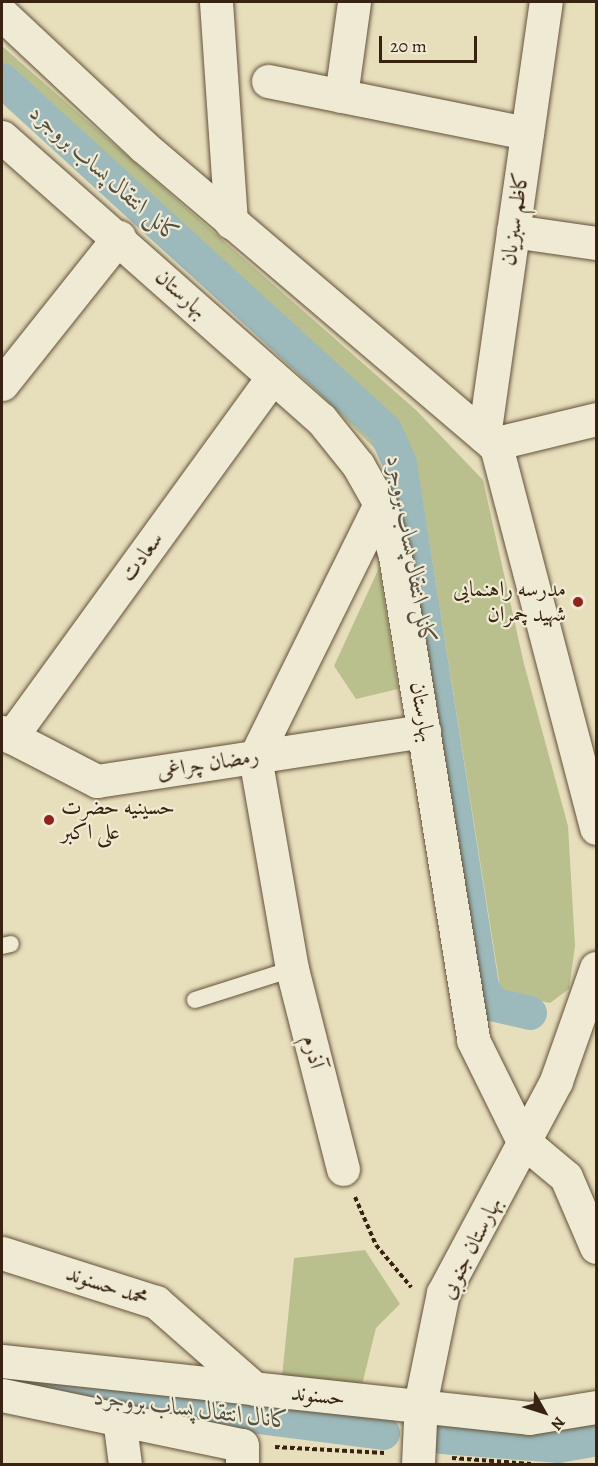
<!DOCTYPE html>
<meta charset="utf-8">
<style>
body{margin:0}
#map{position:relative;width:598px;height:1466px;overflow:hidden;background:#e7debc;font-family:Alegreya,Amiri,serif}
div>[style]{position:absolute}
.green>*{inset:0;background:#bac08d}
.canal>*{height:34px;margin:-17px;padding:0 17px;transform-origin:17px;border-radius:17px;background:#9cb9bb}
.path>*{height:4px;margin-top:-2px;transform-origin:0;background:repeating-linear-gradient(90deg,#37230f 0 4.5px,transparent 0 7.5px)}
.roads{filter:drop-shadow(0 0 2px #63523a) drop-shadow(0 0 2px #63523a)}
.lane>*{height:16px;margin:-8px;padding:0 8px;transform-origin:8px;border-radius:8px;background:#efead3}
.street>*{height:33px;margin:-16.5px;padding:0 16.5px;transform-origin:16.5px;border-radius:16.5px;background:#efead3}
.secondary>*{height:33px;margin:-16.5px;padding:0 16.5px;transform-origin:16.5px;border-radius:16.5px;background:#efead3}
.dots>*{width:16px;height:16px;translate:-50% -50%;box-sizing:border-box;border:3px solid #efead3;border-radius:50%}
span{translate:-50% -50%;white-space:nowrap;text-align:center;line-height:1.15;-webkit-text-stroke:4.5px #efead3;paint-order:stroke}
.street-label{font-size:22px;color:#37230f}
.poi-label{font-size:22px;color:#37230f}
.right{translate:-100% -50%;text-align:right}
.left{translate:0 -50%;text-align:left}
.water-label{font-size:24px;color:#555043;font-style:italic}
.frame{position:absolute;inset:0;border:3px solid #37230f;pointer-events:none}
.north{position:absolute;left:514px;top:1382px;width:60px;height:60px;-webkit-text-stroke:4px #efead3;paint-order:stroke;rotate:129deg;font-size:16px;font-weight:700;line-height:24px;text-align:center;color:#37230f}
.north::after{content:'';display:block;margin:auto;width:21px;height:27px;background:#37230f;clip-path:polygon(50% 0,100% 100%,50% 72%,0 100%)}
.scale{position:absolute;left:379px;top:36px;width:98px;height:27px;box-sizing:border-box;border:3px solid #37230f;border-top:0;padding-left:8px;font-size:18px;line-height:21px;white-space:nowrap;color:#37230f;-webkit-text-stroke:4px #efead3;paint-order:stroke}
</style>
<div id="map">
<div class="green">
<i style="clip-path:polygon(2px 46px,416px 410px,483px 480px,524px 664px,568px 826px,575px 946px,569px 989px,550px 1003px,501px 993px,422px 496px,2px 75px)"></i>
<i style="clip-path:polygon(379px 568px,398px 689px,356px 699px,334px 666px)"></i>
<i style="clip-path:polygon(365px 1250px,400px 1304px,376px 1328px,362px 1385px,282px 1377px,294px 1258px)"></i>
</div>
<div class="canal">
<i style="left:2px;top:80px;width:519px;rotate:42.42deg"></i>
<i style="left:385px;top:430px;width:37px;rotate:66deg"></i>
<i style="left:400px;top:464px;width:528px;rotate:81.07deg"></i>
<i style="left:482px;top:986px;width:20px;rotate:63deg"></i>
<i style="left:491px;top:1004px;width:40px;rotate:13deg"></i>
<i style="left:32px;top:1388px;width:354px;rotate:7.3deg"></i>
<i style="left:442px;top:1437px;width:116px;rotate:4.4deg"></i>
<i style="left:558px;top:1446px;width:39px;rotate:-10deg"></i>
</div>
<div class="path">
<i style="left:355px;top:1197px;width:52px;rotate:66.4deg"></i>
<i style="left:376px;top:1245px;width:55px;rotate:50.2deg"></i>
<i style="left:275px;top:1447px;width:110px;rotate:3.1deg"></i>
<i style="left:452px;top:1458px;width:79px;rotate:4.3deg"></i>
</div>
<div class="roads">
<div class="lane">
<i style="left:2px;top:946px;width:9px;rotate:-13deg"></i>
<i style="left:195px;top:1000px;width:102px;rotate:-17.7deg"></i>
</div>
<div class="street">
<i style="left:216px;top:2px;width:221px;rotate:86.1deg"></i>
<i style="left:268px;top:81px;width:264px;rotate:11.4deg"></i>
<i style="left:341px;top:96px;width:95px;rotate:-82.1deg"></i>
<i style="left:513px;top:231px;width:84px;rotate:8.2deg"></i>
<i style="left:2px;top:384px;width:188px;rotate:-51.5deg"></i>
<i style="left:484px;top:436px;width:438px;rotate:-81.9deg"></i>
<i style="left:493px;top:444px;width:106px;rotate:-13.6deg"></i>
<i style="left:2px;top:732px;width:107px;rotate:27.3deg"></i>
<i style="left:97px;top:781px;width:331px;rotate:-8.7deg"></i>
<i style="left:11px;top:737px;width:445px;rotate:-54deg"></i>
<i style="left:523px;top:1141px;width:56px;rotate:39.9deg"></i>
<i style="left:566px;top:1177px;width:76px;rotate:66.8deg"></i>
<i style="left:343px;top:1169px;width:206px;rotate:-104.3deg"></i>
<i style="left:292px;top:969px;width:215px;rotate:-99.9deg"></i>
<i style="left:255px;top:757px;width:282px;rotate:-63.7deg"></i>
<i style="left:2px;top:1253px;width:162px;rotate:17.7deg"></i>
<i style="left:156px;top:1302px;width:132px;rotate:41.3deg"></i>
<i style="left:2px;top:1361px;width:530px;rotate:6.17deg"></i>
<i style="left:529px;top:1418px;width:68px;rotate:-9.3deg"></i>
<i style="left:2px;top:1395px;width:245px;rotate:11.8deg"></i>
<i style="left:242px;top:1445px;width:19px;rotate:90deg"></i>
<i style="left:119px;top:1418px;width:46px;rotate:82.6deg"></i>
</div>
<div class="secondary">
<i style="left:2px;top:14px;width:193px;rotate:43.1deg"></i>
<i style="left:143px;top:146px;width:463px;rotate:40.4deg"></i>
<i style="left:496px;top:446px;width:395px;rotate:75.3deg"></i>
<i style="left:2px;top:137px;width:426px;rotate:41.5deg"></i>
<i style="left:321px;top:419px;width:59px;rotate:51.2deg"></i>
<i style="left:358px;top:465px;width:45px;rotate:60.6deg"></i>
<i style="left:380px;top:504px;width:54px;rotate:73.9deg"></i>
<i style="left:395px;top:556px;width:490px;rotate:80.8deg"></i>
<i style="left:473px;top:1040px;width:113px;rotate:63.7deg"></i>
<i style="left:418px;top:1464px;width:64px;rotate:-87.3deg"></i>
<i style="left:421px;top:1400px;width:109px;rotate:-78.4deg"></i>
<i style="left:443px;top:1293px;width:240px;rotate:-61.9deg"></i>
<i style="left:556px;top:1081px;width:120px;rotate:-70.5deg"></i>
</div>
</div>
<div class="dots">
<i style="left:578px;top:602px;background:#8f2418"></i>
<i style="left:49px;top:820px;background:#8f2418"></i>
</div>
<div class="street-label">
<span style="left:515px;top:219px;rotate:-82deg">کاظم سبزیان</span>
<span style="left:181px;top:294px;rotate:42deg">بهارستان</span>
<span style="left:142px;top:557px;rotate:-54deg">سعادت</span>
<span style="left:422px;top:712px;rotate:80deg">بهارستان</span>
<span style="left:208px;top:764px;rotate:-9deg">رمضان چراغی</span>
<span style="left:313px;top:1052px;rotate:76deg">آذرم</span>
<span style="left:471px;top:1248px;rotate:-63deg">بهارستان جنوبی</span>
<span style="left:107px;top:1286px;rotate:18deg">محمد حسنوند</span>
<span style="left:318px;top:1396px;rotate:6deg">حسنوند</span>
</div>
<div class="poi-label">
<span class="right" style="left:566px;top:602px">مدرسه راهنمایی<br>شهید چمران</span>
<span class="left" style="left:61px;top:820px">حسینیه حضرت<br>علی اکبر</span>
</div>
<div class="water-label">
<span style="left:105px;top:174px;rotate:42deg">کانل انتقال پساب بروجرد</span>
<span style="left:411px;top:551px;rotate:80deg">کانل انتقال پساب بروجرد</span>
<span style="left:192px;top:1409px;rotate:7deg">کانال انتقال پساب بروجرد</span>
</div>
<div class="frame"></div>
<div class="north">N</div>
<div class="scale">20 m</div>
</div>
